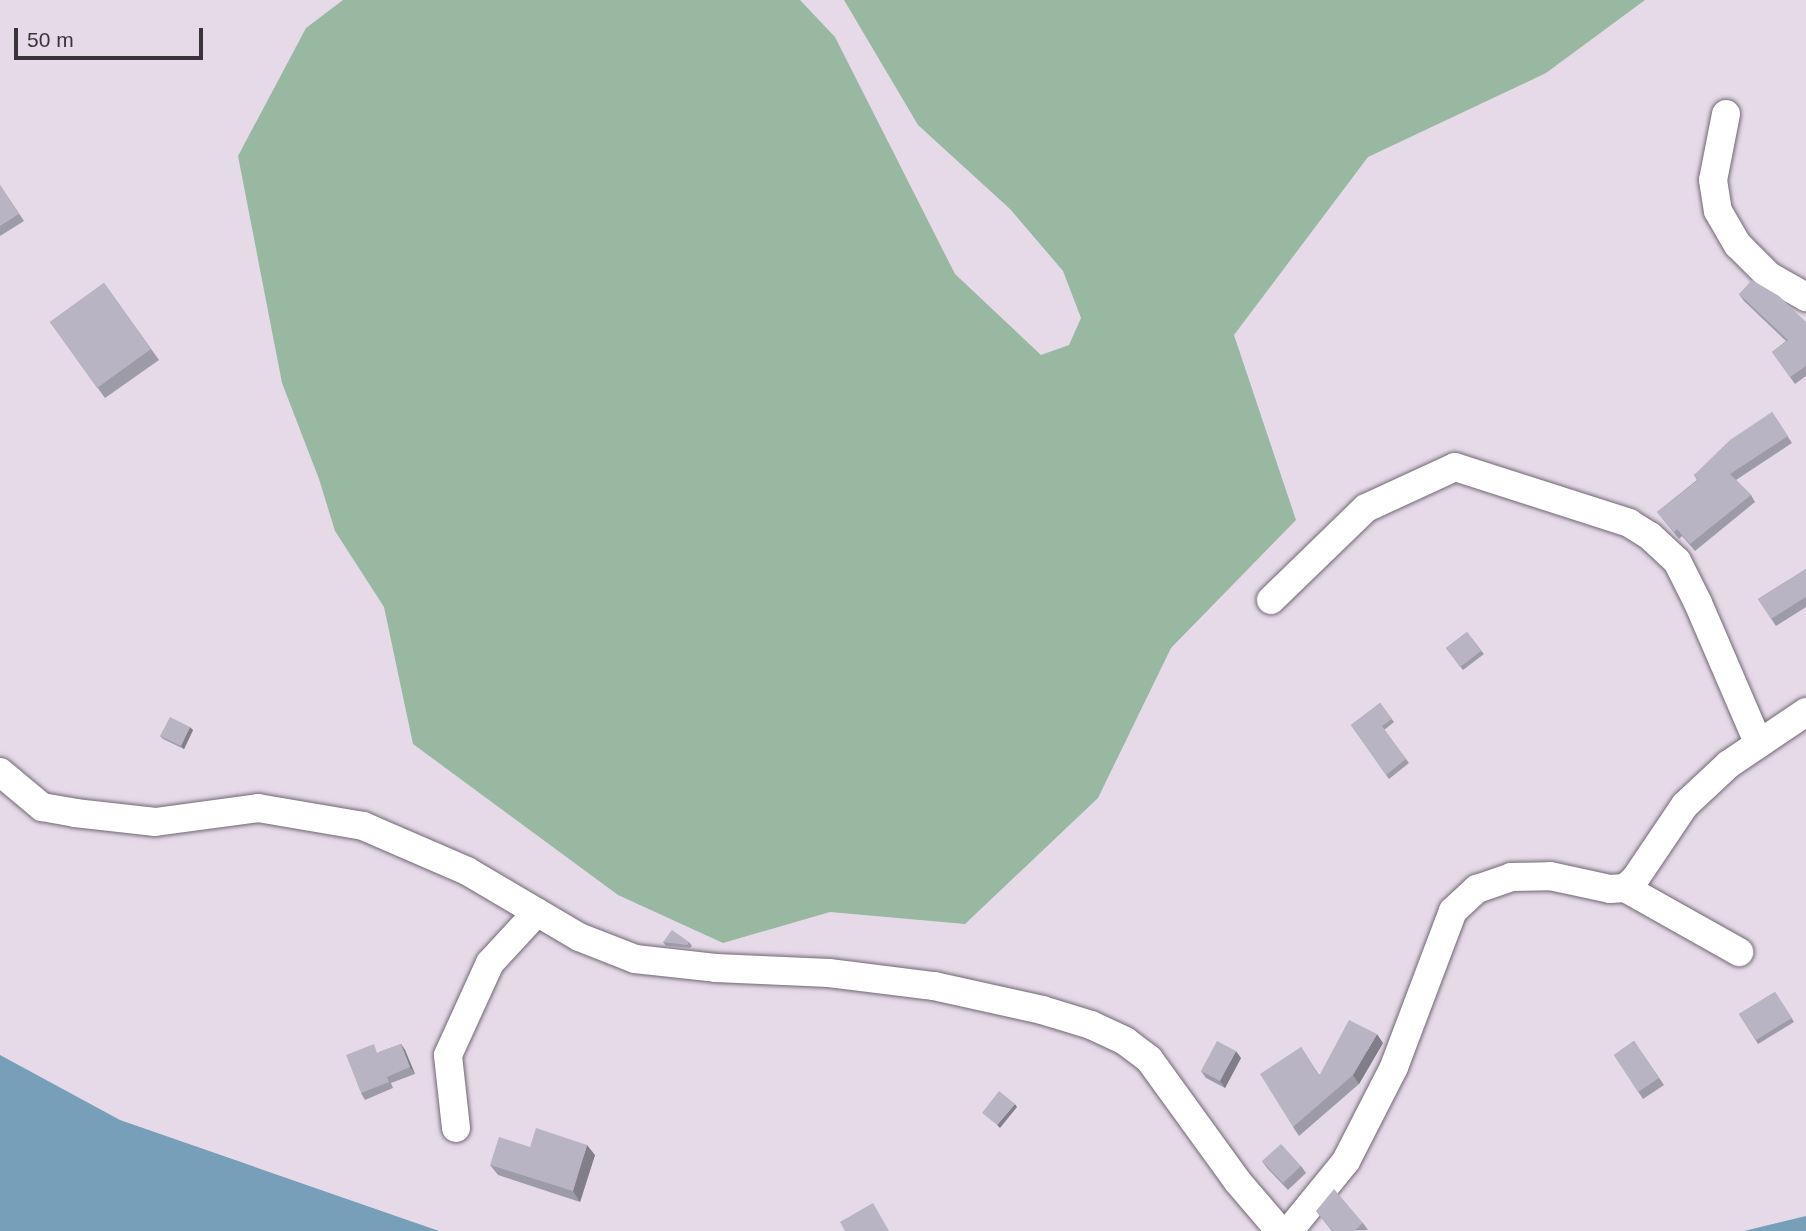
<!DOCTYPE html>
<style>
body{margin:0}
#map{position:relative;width:1806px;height:1231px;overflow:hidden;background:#e6dae9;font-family:Arial,sans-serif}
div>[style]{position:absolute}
.green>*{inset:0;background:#98b8a2}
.water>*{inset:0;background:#779fb9}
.roads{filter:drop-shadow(0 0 2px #716773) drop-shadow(0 0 2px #716773)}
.minor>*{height:28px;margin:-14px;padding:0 14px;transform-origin:14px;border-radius:14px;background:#fff}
.wall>*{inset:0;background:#9e9ba9}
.shaded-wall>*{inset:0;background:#817e89}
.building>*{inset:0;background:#b8b4c4}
span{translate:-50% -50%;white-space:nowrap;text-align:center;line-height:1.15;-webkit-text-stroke:6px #e6dae9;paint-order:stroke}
.scale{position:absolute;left:14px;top:28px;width:189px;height:32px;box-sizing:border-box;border:4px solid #39343a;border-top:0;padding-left:9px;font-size:21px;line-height:24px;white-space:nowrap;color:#39343a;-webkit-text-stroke:5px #e6dae9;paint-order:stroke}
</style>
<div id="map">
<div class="green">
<i style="clip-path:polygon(343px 0,800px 0,835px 37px,955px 274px,1041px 355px,1069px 345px,1081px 318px,1063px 271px,1010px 209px,918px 125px,844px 0,1645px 0,1546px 73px,1368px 157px,1234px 335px,1296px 520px,1171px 648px,1098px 798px,965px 924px,830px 912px,723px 943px,618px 895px,413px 744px,384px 607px,335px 531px,319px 479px,282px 383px,238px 156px,306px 28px)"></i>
</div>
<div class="water">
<i style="clip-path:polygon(0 1055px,120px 1120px,439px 1231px,0 1231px)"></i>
<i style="clip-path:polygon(1806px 1216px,1806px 1231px,1744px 1231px)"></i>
</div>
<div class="roads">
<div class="minor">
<i style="left:1726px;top:114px;width:67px;rotate:101.1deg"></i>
<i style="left:1713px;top:180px;width:31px;rotate:81deg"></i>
<i style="left:1718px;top:211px;width:39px;rotate:60deg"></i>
<i style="left:1738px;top:245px;width:44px;rotate:45deg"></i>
<i style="left:1769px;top:276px;width:43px;rotate:29.6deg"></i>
<i style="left:1271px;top:600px;width:132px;rotate:-44.1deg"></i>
<i style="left:1366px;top:508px;width:98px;rotate:-24.7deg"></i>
<i style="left:1455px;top:467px;width:183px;rotate:17.8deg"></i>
<i style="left:1629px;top:523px;width:25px;rotate:32deg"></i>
<i style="left:1650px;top:536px;width:37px;rotate:43deg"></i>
<i style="left:1677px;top:561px;width:47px;rotate:63.4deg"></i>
<i style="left:1698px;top:603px;width:151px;rotate:66.7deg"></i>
<i style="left:0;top:772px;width:55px;rotate:39.8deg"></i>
<i style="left:42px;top:807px;width:34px;rotate:10deg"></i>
<i style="left:75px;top:813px;width:81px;rotate:6.4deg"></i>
<i style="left:155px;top:822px;width:104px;rotate:-7.7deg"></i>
<i style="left:258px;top:808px;width:107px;rotate:9.7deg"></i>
<i style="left:363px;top:826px;width:113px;rotate:23.4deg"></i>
<i style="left:467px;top:871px;width:130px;rotate:30.5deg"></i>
<i style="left:579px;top:937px;width:60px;rotate:21.4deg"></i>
<i style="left:635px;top:959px;width:81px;rotate:6.3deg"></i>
<i style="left:716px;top:968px;width:113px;rotate:2.5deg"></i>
<i style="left:829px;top:973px;width:106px;rotate:7.1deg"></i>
<i style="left:934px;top:986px;width:111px;rotate:12.5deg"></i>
<i style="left:1042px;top:1010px;width:51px;rotate:17deg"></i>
<i style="left:1091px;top:1025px;width:38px;rotate:25deg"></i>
<i style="left:1125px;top:1041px;width:30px;rotate:37deg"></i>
<i style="left:1149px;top:1059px;width:152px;rotate:54.1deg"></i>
<i style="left:1238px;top:1182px;width:65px;rotate:49.4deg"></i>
<i style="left:1625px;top:888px;width:131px;rotate:29.3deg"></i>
<i style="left:456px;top:1128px;width:73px;rotate:-96.3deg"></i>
<i style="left:448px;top:1055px;width:101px;rotate:-65.5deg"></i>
<i style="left:490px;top:963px;width:69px;rotate:-47.3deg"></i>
<i style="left:1289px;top:1231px;width:90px;rotate:-50.8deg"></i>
<i style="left:1346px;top:1161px;width:106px;rotate:-62.9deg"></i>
<i style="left:1394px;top:1067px;width:167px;rotate:-69.3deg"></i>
<i style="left:1453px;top:911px;width:33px;rotate:-43deg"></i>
<i style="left:1477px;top:889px;width:36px;rotate:-19deg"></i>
<i style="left:1511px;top:877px;width:39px;rotate:-1deg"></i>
<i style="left:1550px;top:876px;width:61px;rotate:12.2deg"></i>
<i style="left:1610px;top:889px;width:15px;rotate:-4deg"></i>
<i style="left:1625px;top:888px;width:13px;rotate:-42deg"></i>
<i style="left:1635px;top:879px;width:89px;rotate:-56deg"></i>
<i style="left:1685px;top:805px;width:60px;rotate:-43deg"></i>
<i style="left:1729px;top:764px;width:93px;rotate:-34deg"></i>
</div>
</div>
<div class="wall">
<i style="clip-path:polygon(0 185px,24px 221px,0 236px)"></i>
<i style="clip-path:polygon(104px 283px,159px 360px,105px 398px,50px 322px)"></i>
<i style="clip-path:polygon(1739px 294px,1806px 322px,1806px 376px,1795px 384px,1772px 352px,1786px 341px,1744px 301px)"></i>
<i style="clip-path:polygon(1772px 412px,1792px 443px,1736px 480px,1751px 495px,1755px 502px,1695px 551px,1682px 536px,1679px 539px,1657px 512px,1697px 480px,1694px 475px)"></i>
<i style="clip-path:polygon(1806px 569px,1806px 607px,1776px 626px,1758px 599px)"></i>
<i style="clip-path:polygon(1467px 632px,1484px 654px,1463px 670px,1446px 648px)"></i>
<i style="clip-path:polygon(1380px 703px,1394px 722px,1384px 730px,1409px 763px,1389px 779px,1351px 725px)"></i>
<i style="clip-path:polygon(193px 730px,184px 749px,163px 739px,160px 736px)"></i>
<i style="clip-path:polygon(663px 942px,689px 942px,692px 946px,690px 948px,666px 946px)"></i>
<i style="clip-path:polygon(1775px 992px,1794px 1022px,1758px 1044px,1739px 1014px)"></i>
<i style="clip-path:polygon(1634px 1041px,1664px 1085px,1643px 1099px,1614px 1055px)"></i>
<i style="clip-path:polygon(1383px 1043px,1359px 1084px,1299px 1136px,1293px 1127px,1301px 1047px,1319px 1075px)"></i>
<i style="clip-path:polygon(401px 1044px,405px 1050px,415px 1074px,391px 1083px,393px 1088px,365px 1100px,361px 1093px,379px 1052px)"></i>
<i style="clip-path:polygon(1241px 1058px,1225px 1088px,1206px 1078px,1201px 1071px)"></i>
<i style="clip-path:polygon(595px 1155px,580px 1202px,498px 1175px,490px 1165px)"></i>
<i style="clip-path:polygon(1262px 1161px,1301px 1166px,1306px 1173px,1288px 1190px,1267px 1168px)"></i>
<i style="clip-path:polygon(1316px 1211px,1363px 1223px,1368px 1230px,1332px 1231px)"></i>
</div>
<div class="shaded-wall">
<i style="clip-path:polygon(190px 727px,193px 730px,184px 749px,181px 746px)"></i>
<i style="clip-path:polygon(1377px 1034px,1383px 1043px,1359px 1084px,1353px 1075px)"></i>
<i style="clip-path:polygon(401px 1044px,405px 1050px,415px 1074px,410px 1067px)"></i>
<i style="clip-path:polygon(1236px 1051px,1241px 1058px,1225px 1088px,1220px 1081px)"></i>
<i style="clip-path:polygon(1015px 1104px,1017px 1107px,1000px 1128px,997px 1125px)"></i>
<i style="clip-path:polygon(587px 1145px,595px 1155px,580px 1202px,573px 1191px)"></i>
</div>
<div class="building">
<i style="clip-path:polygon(0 185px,19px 214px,0 226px)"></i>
<i style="clip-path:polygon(1752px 280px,1779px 296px,1806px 322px,1806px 366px,1790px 377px,1772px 352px,1788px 340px,1739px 294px)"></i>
<i style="clip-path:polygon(104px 283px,151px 349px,97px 388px,50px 322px)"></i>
<i style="clip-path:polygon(1772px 412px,1788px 436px,1730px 474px,1751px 495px,1690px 544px,1677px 529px,1674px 532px,1657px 512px,1698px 480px,1694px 475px,1730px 440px)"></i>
<i style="clip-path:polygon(1806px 569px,1806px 597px,1771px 619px,1758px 599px)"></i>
<i style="clip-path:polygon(1467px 632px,1481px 651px,1460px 667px,1446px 648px)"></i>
<i style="clip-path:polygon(1380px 703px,1392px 719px,1382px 726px,1406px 759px,1386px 775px,1351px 725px)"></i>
<i style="clip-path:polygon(170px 717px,190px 727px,181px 746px,160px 736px)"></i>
<i style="clip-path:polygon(672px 930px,689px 942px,687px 945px,663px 942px)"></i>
<i style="clip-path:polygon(1775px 992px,1792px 1018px,1756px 1040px,1739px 1014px)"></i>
<i style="clip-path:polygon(1349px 1020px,1377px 1034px,1353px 1075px,1293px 1127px,1260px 1074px,1301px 1047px,1319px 1076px)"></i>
<i style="clip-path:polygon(1217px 1041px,1236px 1051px,1220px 1081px,1201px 1071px)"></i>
<i style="clip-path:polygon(1634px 1041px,1659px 1078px,1638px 1092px,1614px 1055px)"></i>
<i style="clip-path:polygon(374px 1044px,377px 1053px,401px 1044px,410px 1067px,387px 1077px,389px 1082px,361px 1093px,346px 1055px)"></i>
<i style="clip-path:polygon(999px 1091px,1015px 1104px,997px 1125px,982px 1113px)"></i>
<i style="clip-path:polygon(536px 1128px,587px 1145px,573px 1191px,490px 1165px,499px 1137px,530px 1147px)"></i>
<i style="clip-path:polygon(1281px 1144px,1301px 1166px,1283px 1183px,1262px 1161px)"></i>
<i style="clip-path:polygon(1334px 1189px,1363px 1223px,1354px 1231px,1333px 1231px,1316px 1211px)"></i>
<i style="clip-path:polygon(873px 1203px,889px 1231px,845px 1231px,840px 1222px)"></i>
</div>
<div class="scale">50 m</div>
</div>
